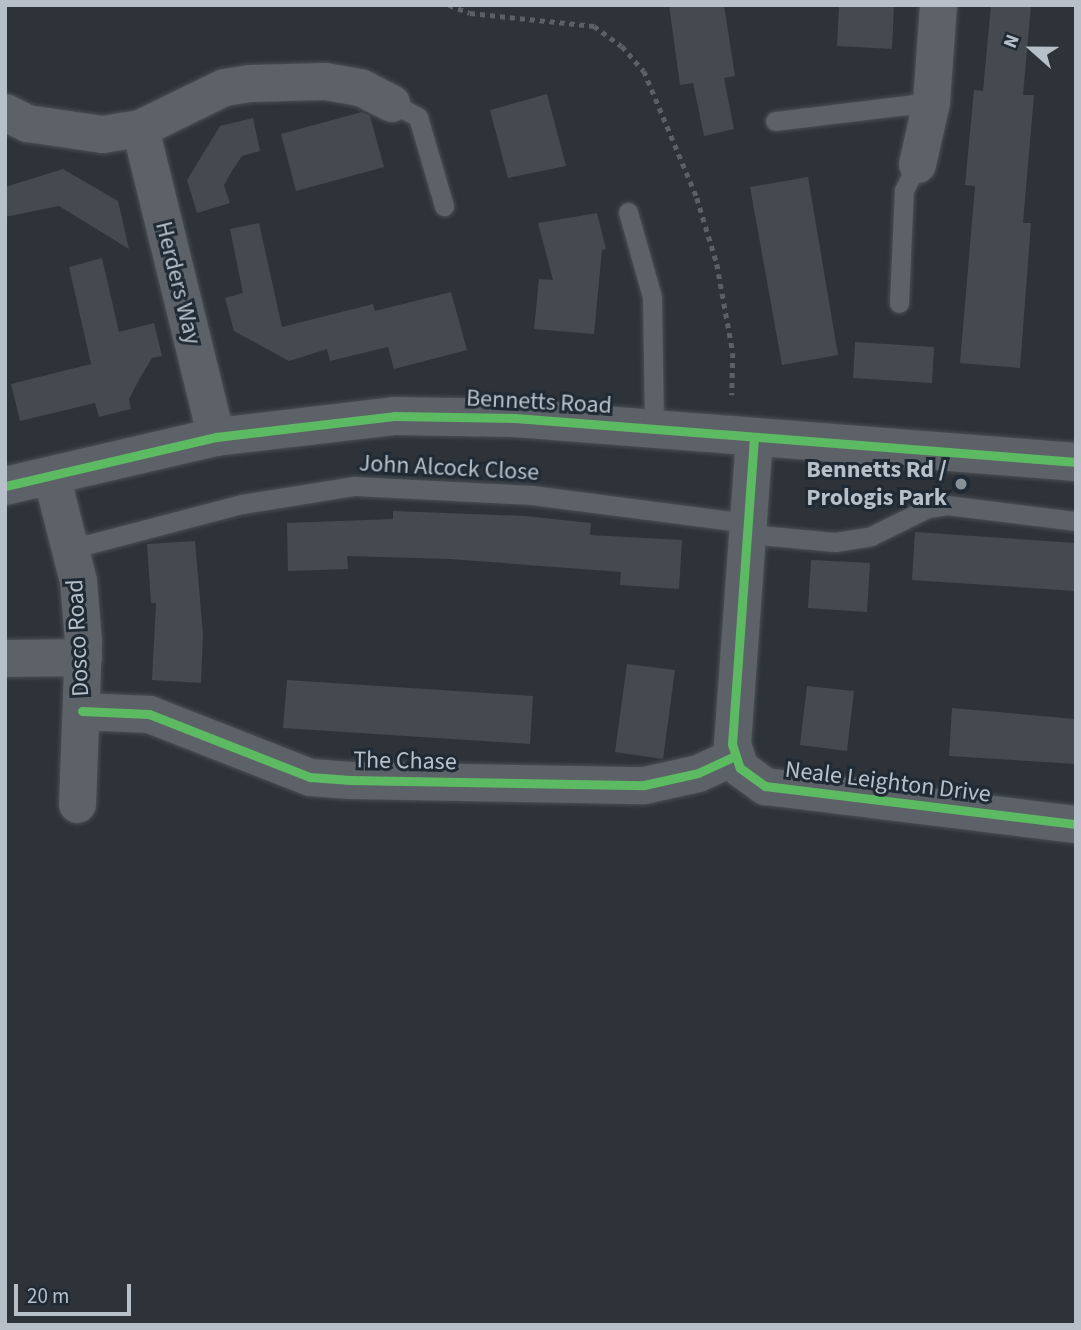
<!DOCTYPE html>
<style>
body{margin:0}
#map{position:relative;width:1081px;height:1330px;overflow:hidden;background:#2d3339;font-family:"Source Sans 3",sans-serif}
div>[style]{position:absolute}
.building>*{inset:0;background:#454a50}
.path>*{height:4.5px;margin-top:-2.25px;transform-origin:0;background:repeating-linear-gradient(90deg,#5a6064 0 5px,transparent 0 10px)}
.roads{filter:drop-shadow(0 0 2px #4a4f54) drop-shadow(0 0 2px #4a4f54)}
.service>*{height:19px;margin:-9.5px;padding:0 9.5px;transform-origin:9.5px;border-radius:9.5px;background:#5d6268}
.minor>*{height:37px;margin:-18.5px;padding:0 18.5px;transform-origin:18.5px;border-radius:18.5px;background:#5d6268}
.tertiary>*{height:38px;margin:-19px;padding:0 19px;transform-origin:19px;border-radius:19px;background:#5d6268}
.cycleway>*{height:9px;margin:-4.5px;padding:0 4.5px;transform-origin:4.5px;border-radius:4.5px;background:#5cba63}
.dots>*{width:19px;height:19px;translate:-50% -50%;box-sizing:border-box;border:4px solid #1f2a34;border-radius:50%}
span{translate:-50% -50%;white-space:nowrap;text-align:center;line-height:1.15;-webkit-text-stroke:6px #1f2a34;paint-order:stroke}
.street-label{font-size:24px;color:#b7c0c9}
.poi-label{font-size:24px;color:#b7c0c9;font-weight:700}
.right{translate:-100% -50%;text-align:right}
.frame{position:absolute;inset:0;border:7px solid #b7c0c9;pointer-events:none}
.north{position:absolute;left:997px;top:14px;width:70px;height:70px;-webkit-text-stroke:5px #1f2a34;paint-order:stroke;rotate:291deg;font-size:19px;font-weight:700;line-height:28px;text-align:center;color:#b7c0c9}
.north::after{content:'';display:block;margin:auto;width:24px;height:32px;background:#b7c0c9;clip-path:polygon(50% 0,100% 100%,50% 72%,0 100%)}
.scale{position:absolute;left:14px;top:1284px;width:117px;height:32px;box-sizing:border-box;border:4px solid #b7c0c9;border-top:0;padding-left:9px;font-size:21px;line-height:24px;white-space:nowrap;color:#b7c0c9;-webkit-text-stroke:5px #1f2a34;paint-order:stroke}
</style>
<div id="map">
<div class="building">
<i style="clip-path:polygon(669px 5px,724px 5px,735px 76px,724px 78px,734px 129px,704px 136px,693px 83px,680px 85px)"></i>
<i style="clip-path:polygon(839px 5px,894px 5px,892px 49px,837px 46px)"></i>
<i style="clip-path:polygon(991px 5px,1031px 5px,1023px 95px,1034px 95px,1023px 223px,1031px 223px,1020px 368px,960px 363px,975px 186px,965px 185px,974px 90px,983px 91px)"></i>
<i style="clip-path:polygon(547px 94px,566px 166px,508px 178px,490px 110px)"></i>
<i style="clip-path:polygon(362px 112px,370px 116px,384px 167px,296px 191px,281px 134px)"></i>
<i style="clip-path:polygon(253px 118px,260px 151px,242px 156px,232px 171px,224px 185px,230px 203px,197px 213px,187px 180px,220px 126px)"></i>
<i style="clip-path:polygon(63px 169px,118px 201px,129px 249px,59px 206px,5px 217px,5px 187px)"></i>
<i style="clip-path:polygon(808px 177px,838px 355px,782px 365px,750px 187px)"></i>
<i style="clip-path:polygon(597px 213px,606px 249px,602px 250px,594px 334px,534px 329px,539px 279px,553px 280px,538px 223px)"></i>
<i style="clip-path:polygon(259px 223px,282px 327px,373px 304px,375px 311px,451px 292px,467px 350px,394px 369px,388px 347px,330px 361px,327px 349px,289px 361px,234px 331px,225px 298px,243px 293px,230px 229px)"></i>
<i style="clip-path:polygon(102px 258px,119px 332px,154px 323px,162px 356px,152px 358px,140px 378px,129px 399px,131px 409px,99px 417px,95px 403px,20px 421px,11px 384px,91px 364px,69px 267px)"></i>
<i style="clip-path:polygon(855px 342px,934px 347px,932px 383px,853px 378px)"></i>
<i style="clip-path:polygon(393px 511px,525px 516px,591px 523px,590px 535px,682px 540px,679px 589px,620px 585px,621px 572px,450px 559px,347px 556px,348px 569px,288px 571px,287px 523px,393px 519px)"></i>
<i style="clip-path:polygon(915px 532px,1076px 543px,1076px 591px,912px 580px)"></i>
<i style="clip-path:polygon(195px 541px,203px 634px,201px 683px,152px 680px,156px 603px,151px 603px,147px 544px)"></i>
<i style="clip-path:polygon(811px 560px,870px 563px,867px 612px,808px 608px)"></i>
<i style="clip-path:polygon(627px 664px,675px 670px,663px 759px,615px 752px)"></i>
<i style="clip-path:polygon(287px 680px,533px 696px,530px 744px,283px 728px)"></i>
<i style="clip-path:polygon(807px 686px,854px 691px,847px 751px,800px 745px)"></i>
<i style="clip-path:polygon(952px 708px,1076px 719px,1076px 764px,949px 756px)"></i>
</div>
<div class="path">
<i style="left:449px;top:5px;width:22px;rotate:21deg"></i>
<i style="left:470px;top:13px;width:125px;rotate:6deg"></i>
<i style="left:594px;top:26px;width:34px;rotate:36deg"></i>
<i style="left:622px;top:46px;width:33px;rotate:49deg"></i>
<i style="left:644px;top:71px;width:138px;rotate:67.3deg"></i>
<i style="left:697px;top:198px;width:69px;rotate:73.1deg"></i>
<i style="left:717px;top:264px;width:90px;rotate:79.8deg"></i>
<i style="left:733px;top:353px;width:42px;rotate:91.4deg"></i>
</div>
<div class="roads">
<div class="service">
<i style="left:391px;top:103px;width:30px;rotate:27deg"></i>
<i style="left:418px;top:117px;width:93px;rotate:73.7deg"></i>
<i style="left:775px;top:121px;width:157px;rotate:-6.9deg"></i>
<i style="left:628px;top:212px;width:88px;rotate:74.2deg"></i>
<i style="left:652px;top:297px;width:132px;rotate:89.1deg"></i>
<i style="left:899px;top:303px;width:113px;rotate:-87.5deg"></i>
<i style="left:904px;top:190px;width:29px;rotate:-63deg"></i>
<i style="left:748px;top:534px;width:87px;rotate:5.3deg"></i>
<i style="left:835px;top:542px;width:36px;rotate:-9deg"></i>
<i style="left:871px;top:536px;width:64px;rotate:-26.2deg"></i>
<i style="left:928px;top:508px;width:19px;rotate:-9deg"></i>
<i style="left:947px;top:505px;width:130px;rotate:7.1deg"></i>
<i style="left:70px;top:549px;width:178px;rotate:-14.7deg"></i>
<i style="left:242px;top:504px;width:114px;rotate:-9.1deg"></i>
<i style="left:355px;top:486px;width:177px;rotate:2.9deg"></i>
<i style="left:532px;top:495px;width:218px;rotate:7.4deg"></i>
</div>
<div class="minor">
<i style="left:5px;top:112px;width:25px;rotate:27deg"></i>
<i style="left:27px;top:123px;width:76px;rotate:8.3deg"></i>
<i style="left:102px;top:134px;width:38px;rotate:-9deg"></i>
<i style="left:140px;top:128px;width:93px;rotate:-26deg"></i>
<i style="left:224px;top:87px;width:26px;rotate:-9deg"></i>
<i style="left:250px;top:83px;width:75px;rotate:-1.5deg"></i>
<i style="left:325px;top:81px;width:36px;rotate:10deg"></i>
<i style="left:360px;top:87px;width:35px;rotate:27deg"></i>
<i style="left:140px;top:128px;width:318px;rotate:76.2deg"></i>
<i style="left:917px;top:164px;width:64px;rotate:-77.3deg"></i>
<i style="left:931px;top:102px;width:97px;rotate:-85.9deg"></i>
<i style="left:754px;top:437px;width:308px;rotate:94.1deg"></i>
<i style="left:732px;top:744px;width:25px;rotate:72deg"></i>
<i style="left:740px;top:768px;width:31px;rotate:36deg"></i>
<i style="left:765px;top:786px;width:313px;rotate:7deg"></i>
<i style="left:51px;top:475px;width:109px;rotate:75.7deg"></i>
<i style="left:78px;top:581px;width:60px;rotate:85.2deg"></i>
<i style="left:83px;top:641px;width:163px;rotate:92.1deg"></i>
<i style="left:5px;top:658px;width:78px;rotate:-0.7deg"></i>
<i style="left:82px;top:711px;width:67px;rotate:2.6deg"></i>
<i style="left:149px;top:714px;width:173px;rotate:21.4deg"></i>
<i style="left:310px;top:777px;width:40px;rotate:4.3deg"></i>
<i style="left:350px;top:780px;width:294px;rotate:1deg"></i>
<i style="left:644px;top:785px;width:55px;rotate:-12.5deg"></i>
<i style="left:698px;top:773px;width:41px;rotate:-24.7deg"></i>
</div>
<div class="tertiary">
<i style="left:5px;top:486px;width:217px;rotate:-13.1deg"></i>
<i style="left:216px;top:437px;width:179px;rotate:-6.7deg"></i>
<i style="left:394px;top:416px;width:121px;rotate:0.9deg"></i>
<i style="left:515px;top:418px;width:563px;rotate:4.48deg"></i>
</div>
</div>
<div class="cycleway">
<i style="left:754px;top:437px;width:308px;rotate:94.1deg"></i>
<i style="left:732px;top:744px;width:25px;rotate:72deg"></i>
<i style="left:740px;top:768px;width:31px;rotate:36deg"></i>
<i style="left:765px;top:786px;width:313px;rotate:7deg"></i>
<i style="left:5px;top:486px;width:217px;rotate:-13.1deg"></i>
<i style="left:216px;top:437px;width:179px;rotate:-6.7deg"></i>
<i style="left:394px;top:416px;width:121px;rotate:0.9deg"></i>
<i style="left:515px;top:418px;width:563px;rotate:4.48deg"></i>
<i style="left:82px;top:711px;width:67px;rotate:2.6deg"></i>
<i style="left:149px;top:714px;width:173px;rotate:21.4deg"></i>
<i style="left:310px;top:777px;width:40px;rotate:4.3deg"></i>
<i style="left:350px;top:780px;width:294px;rotate:1deg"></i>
<i style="left:644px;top:785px;width:55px;rotate:-12.5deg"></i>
<i style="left:698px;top:773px;width:41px;rotate:-24.7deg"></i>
</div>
<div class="dots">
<i style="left:961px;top:484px;background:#878f97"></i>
</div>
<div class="street-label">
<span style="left:178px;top:283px;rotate:76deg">Herders Way</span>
<span style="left:539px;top:402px;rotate:3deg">Bennetts Road</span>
<span style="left:449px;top:468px;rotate:3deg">John Alcock Close</span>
<span style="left:78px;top:638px;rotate:-93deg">Dosco Road</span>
<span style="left:405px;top:761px;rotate:1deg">The Chase</span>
<span style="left:888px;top:782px;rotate:7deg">Neale Leighton Drive</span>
</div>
<div class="poi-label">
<span class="right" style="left:947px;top:484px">Bennetts Rd /<br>Prologis Park</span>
</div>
<div class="frame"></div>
<div class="north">N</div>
<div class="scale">20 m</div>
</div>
